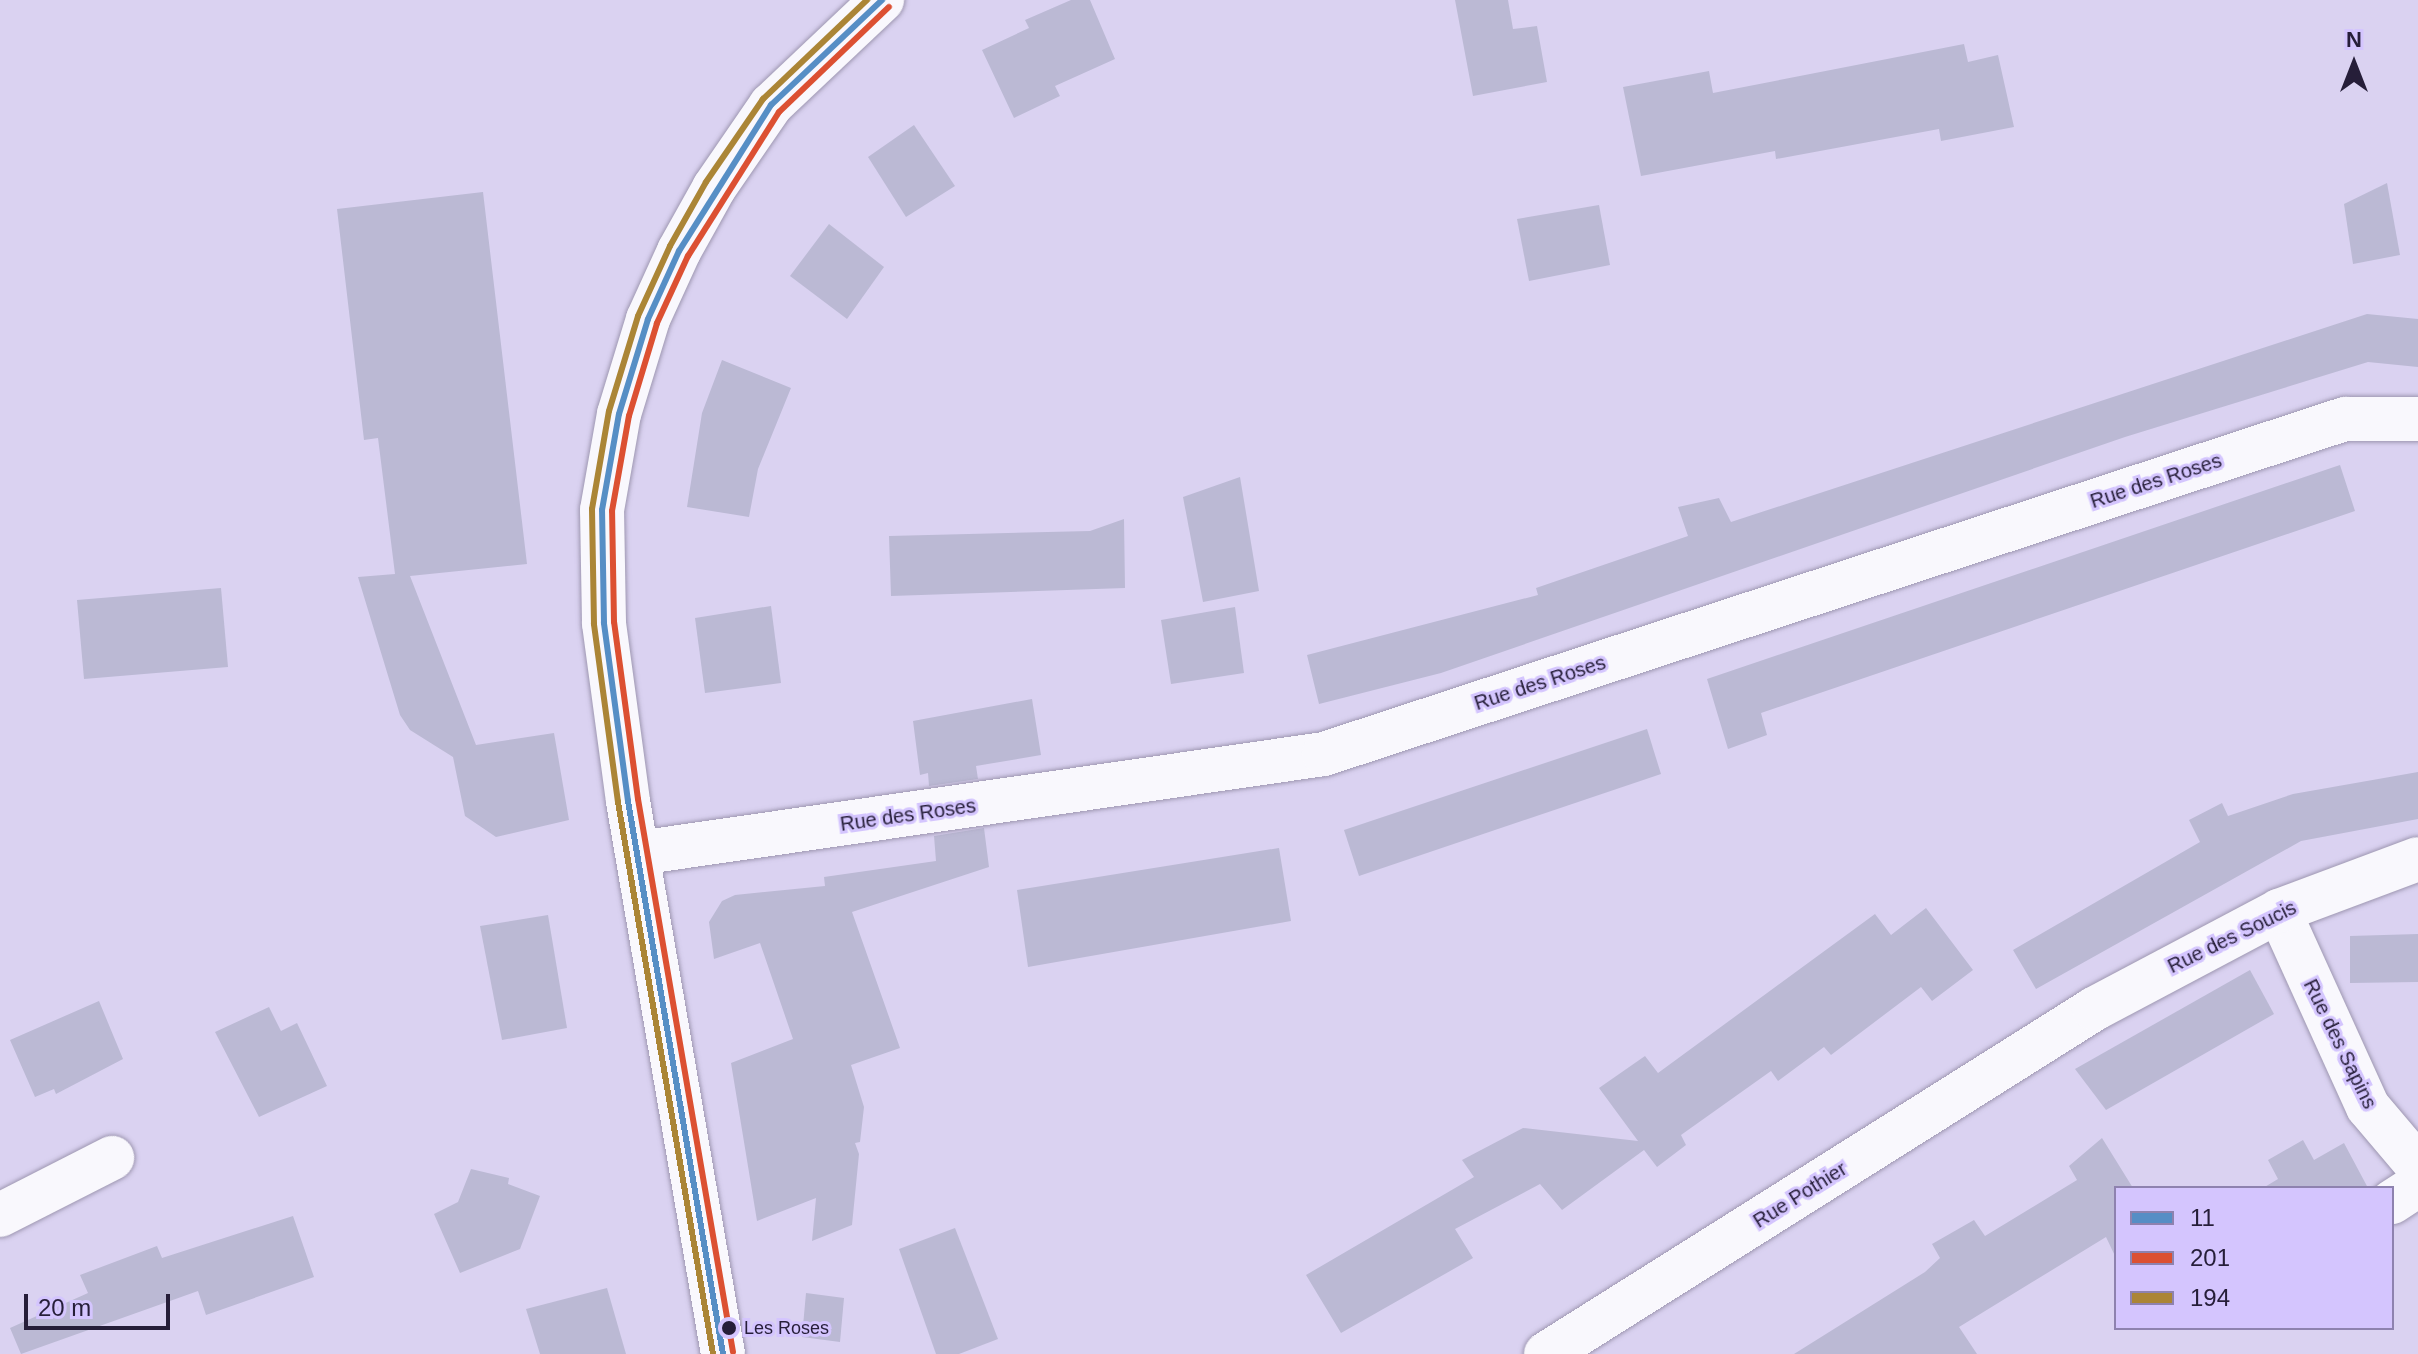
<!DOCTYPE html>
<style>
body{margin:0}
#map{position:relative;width:2418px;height:1354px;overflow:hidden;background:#dad2f1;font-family:Helvetica,sans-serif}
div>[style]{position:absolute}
.building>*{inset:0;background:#bbb9d4}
.roads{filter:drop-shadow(0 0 2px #9e97b1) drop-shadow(0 0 2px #9e97b1)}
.minor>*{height:44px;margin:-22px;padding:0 22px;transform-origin:22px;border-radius:22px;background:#f9f8fd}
.major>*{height:44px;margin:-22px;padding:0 22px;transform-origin:22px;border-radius:22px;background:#f9f8fd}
.bus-1>*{height:6px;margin:-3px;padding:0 3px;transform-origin:3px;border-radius:3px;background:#568ec5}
.bus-2>*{height:6px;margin:-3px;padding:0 3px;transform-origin:3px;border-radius:3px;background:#dc5032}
.bus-3>*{height:6px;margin:-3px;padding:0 3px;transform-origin:3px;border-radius:3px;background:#ab8536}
.dots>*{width:22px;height:22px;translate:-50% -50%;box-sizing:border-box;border:4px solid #d4c5fe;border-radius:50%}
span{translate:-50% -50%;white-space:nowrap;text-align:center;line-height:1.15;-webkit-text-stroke:6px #d4c5fe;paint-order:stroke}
.bus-label{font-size:18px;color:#261e39}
.left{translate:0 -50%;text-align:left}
.street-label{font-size:20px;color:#261e39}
.legend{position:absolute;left:2114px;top:1186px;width:280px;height:144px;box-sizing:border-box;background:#d4c5fe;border:2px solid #8e82af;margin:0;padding:10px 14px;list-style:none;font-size:24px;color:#261e39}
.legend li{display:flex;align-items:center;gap:16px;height:40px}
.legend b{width:40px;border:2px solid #8e82af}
.north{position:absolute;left:2314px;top:24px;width:80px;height:80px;-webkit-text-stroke:6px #d4c5fe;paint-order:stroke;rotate:0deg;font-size:22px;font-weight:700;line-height:32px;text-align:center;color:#261e39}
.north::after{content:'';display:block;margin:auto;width:28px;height:36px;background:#261e39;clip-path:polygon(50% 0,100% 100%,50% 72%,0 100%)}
.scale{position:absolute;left:24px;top:1294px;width:146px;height:36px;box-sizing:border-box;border:4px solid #261e39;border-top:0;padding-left:10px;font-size:24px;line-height:28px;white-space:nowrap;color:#261e39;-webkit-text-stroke:6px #d4c5fe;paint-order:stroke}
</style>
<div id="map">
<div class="building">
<i style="clip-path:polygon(1071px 0,1090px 0,1115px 59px,1055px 86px,1060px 96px,1014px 118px,982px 50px,1029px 28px,1025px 20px)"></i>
<i style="clip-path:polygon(1455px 0,1508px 0,1513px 29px,1537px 26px,1547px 82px,1473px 96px)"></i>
<i style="clip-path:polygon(1964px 44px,1968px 62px,1998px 55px,2014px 127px,1941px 141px,1939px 129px,1776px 159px,1775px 151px,1641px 176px,1623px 87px,1709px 71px,1713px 93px)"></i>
<i style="clip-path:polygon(914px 125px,955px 186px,906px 217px,868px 157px)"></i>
<i style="clip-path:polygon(2387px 183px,2400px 255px,2353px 264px,2344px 204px)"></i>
<i style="clip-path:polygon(483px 192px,527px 564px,410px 576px,476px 745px,554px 733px,569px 820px,496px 837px,465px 816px,453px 757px,410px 730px,400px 715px,358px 577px,395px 574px,378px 438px,364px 440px,337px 209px)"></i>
<i style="clip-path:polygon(1599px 205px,1610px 265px,1529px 281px,1517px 219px)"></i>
<i style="clip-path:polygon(829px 224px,884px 267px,847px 319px,790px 276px)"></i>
<i style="clip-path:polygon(2367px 314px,2418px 319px,2418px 367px,2368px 362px,2125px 437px,1441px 673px,1319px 704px,1307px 655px,1538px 595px,1536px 588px,1688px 536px,1678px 507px,1719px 498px,1731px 522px)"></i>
<i style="clip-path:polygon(722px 360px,791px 388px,758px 469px,749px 517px,687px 507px,702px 413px)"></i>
<i style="clip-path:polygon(2340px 465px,2355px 511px,1761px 713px,1767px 735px,1728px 749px,1707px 679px)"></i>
<i style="clip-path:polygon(1240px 477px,1259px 591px,1203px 602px,1183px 497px)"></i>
<i style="clip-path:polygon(1124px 519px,1125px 588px,891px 596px,889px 536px,1090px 531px)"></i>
<i style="clip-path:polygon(221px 588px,228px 667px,84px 679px,77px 600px)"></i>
<i style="clip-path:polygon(771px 606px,781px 683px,705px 693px,695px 618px)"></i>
<i style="clip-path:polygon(1235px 607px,1244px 673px,1171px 684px,1161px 620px)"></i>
<i style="clip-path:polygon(1032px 699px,1041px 755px,976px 766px,978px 779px,929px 786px,928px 773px,920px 775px,913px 721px)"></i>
<i style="clip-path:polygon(1647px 729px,1661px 774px,1359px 876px,1344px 830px)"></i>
<i style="clip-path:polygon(2418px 772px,2418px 819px,2301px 841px,2036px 989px,2013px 950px,2200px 842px,2189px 820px,2222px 803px,2228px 816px,2293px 794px)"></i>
<i style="clip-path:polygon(984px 828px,989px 867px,852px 912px,900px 1048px,851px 1065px,864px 1107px,860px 1142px,855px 1143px,859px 1154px,852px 1225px,812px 1241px,816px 1198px,757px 1221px,731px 1063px,793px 1039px,760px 943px,714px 959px,709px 922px,722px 901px,735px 895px,825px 886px,824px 877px,936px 861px,934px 836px)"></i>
<i style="clip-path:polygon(1279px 848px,1291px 921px,1028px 967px,1017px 890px)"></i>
<i style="clip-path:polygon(1926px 908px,1973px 970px,1932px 1001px,1921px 987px,1831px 1055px,1824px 1047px,1778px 1081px,1771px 1071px,1681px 1135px,1686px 1145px,1657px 1167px,1644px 1150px,1562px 1210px,1540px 1184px,1455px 1229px,1473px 1258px,1341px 1333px,1306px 1275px,1474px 1177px,1462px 1160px,1523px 1128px,1638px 1141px,1599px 1088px,1645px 1056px,1658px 1073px,1875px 914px,1891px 935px)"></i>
<i style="clip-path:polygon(548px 915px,567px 1028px,502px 1040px,480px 926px)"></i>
<i style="clip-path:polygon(2418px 934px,2418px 982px,2350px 983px,2350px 936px)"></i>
<i style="clip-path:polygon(2250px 970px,2274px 1014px,2106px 1110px,2075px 1069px)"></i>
<i style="clip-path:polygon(99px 1001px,123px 1059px,56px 1094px,54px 1089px,35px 1097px,10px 1040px)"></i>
<i style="clip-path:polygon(269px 1007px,281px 1031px,297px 1023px,327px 1086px,259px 1117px,215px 1032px)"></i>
<i style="clip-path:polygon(2102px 1138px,2133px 1188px,2116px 1188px,2116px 1258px,2106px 1237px,1959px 1327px,1977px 1354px,1794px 1354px,1925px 1272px,1940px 1258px,1932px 1244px,1974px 1220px,1985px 1236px,2077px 1180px,2069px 1166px)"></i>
<i style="clip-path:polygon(2303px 1140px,2314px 1160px,2344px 1143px,2368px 1188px,2263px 1188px,2278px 1179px,2268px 1160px)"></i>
<i style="clip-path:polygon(471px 1169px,509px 1178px,508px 1184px,540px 1196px,520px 1249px,460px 1273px,434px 1214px,458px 1202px)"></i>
<i style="clip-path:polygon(293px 1216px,314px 1277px,206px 1315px,198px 1291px,21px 1354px,10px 1328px,88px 1293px,80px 1275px,157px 1246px,162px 1258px)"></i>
<i style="clip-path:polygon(955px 1228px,998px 1339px,959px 1354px,936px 1354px,899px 1249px)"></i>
<i style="clip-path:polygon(607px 1288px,626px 1354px,540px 1354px,526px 1309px)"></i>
<i style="clip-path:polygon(806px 1293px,844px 1298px,840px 1342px,802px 1337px)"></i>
</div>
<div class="roads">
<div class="minor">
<i style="left:638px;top:853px;width:693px;rotate:-8.21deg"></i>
<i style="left:1324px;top:754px;width:1075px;rotate:-18.17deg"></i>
<i style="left:2345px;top:419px;width:73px"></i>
<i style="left:2279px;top:911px;width:215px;rotate:65.6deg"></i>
<i style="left:2368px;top:1107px;width:77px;rotate:49.7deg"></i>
<i style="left:2392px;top:1202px;width:31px;rotate:-33deg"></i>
<i style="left:0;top:1215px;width:126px;rotate:-27deg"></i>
<i style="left:1546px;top:1354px;width:648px;rotate:-32.19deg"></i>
<i style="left:2094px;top:1009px;width:209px;rotate:-27.9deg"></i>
<i style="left:2279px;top:911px;width:148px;rotate:-20.5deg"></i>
</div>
<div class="major">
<i style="left:723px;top:1354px;width:561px;rotate:-99.75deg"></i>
<i style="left:628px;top:801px;width:180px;rotate:-97.7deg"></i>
<i style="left:604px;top:623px;width:113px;rotate:-91deg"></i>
<i style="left:602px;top:510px;width:97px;rotate:-80deg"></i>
<i style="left:619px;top:414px;width:99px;rotate:-73deg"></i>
<i style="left:648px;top:319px;width:75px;rotate:-65.5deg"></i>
<i style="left:679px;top:251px;width:72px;rotate:-60.9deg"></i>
<i style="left:714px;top:188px;width:101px;rotate:-55.5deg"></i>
<i style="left:771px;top:105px;width:153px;rotate:-43.4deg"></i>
</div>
</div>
<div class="bus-1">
<i style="left:723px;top:1354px;width:561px;rotate:-99.75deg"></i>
<i style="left:628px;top:801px;width:180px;rotate:-97.7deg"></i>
<i style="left:604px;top:623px;width:113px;rotate:-91deg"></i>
<i style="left:602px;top:510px;width:97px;rotate:-80deg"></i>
<i style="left:619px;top:414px;width:99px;rotate:-73deg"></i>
<i style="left:648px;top:319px;width:75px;rotate:-65.5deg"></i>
<i style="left:679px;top:251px;width:173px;rotate:-57.8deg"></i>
<i style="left:771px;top:105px;width:153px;rotate:-43.4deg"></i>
</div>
<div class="bus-2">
<i style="left:733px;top:1352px;width:561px;rotate:-99.75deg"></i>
<i style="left:638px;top:799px;width:179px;rotate:-97.7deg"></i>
<i style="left:614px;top:622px;width:111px;rotate:-91deg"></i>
<i style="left:612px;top:511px;width:97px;rotate:-79.9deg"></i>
<i style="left:629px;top:416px;width:97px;rotate:-73.2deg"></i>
<i style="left:657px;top:323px;width:74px;rotate:-65.2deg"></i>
<i style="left:688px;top:256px;width:170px;rotate:-57.7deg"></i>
<i style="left:779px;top:112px;width:152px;rotate:-43.7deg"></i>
</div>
<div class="bus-3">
<i style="left:713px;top:1354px;width:560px;rotate:-99.77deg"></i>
<i style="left:618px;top:802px;width:180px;rotate:-97.7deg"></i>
<i style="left:594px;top:624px;width:115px;rotate:-91deg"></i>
<i style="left:592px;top:509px;width:99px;rotate:-80.2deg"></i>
<i style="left:609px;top:411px;width:99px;rotate:-73deg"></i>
<i style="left:638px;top:316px;width:77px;rotate:-65.4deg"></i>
<i style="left:670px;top:246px;width:73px;rotate:-60.6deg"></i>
<i style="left:706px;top:182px;width:101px;rotate:-55.5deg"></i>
<i style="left:763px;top:99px;width:144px;rotate:-43.6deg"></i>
</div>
<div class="dots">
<i style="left:729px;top:1328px;background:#261e39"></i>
</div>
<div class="bus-label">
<span class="left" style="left:744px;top:1328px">Les Roses</span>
</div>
<div class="street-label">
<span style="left:2156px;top:481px;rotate:-18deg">Rue des Roses</span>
<span style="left:1540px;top:683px;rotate:-18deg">Rue des Roses</span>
<span style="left:908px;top:815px;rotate:-8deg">Rue des Roses</span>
<span style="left:2232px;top:937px;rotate:-26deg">Rue des Soucis</span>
<span style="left:2340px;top:1044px;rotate:64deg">Rue des Sapins</span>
<span style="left:1800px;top:1195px;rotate:-32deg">Rue Pothier</span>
</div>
<ul class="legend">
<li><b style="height:10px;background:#568ec5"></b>11</li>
<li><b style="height:10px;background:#dc5032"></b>201</li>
<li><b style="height:10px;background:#ab8536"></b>194</li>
</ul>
<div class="north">N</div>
<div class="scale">20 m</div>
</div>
